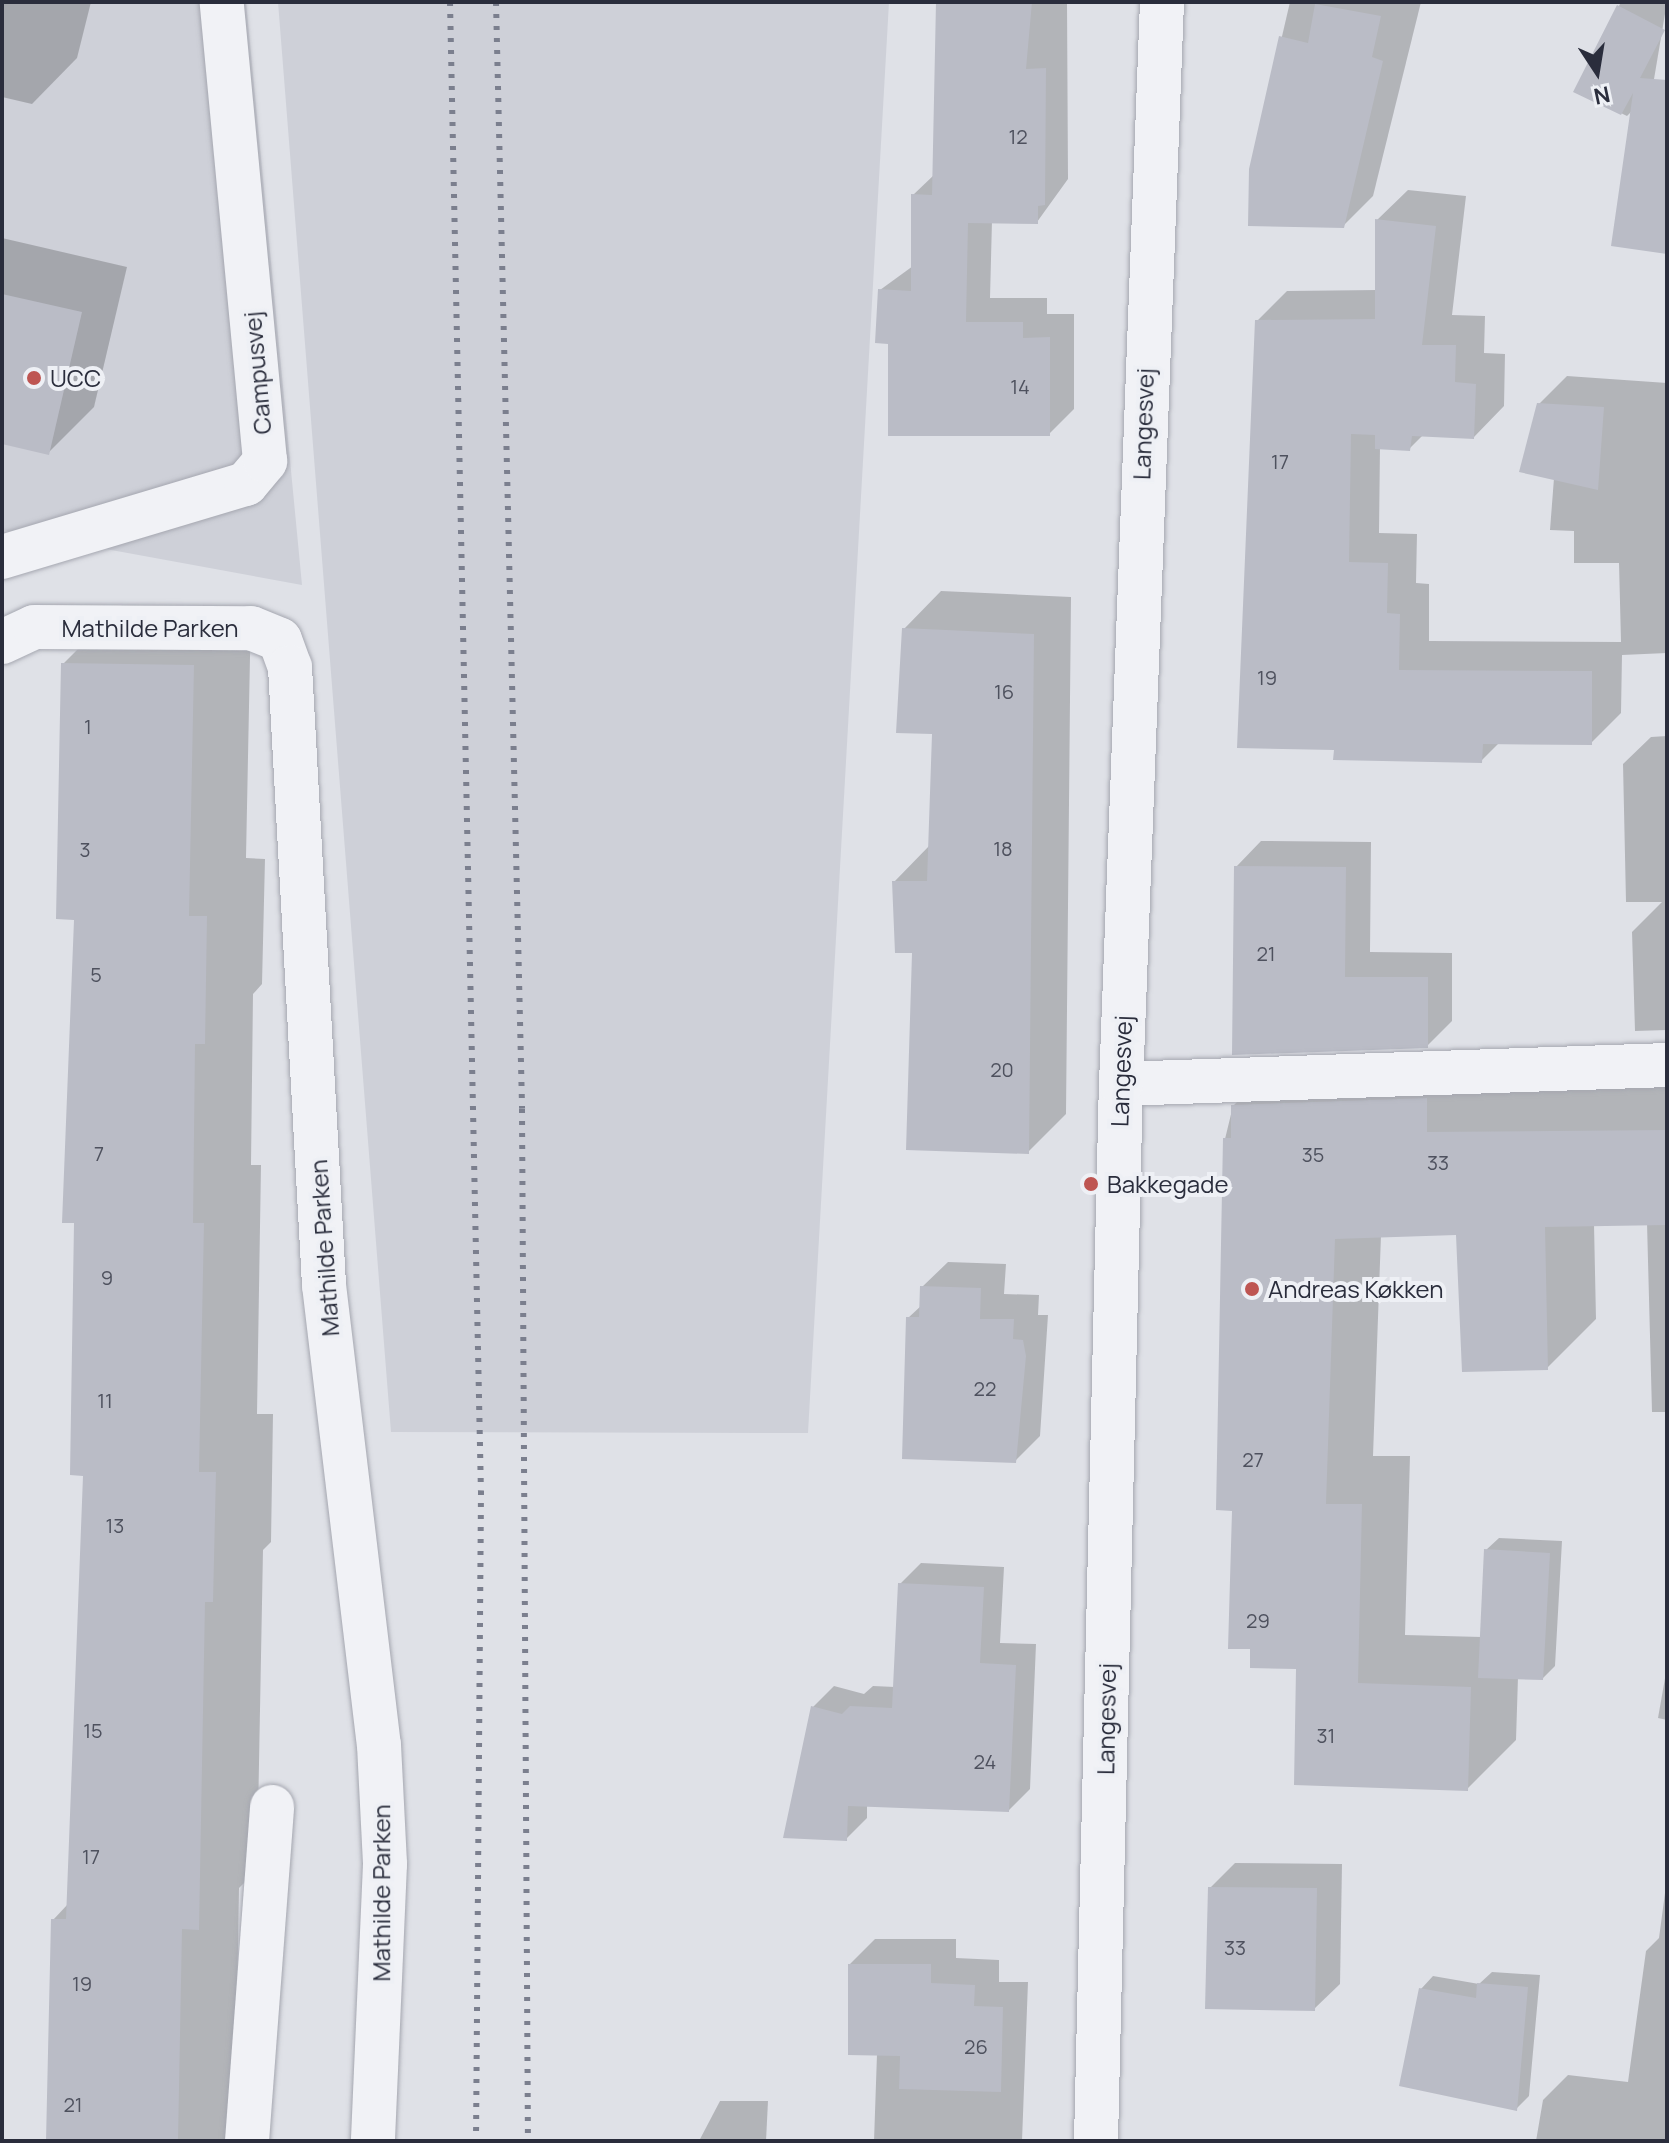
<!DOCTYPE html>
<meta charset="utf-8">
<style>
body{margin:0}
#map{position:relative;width:1669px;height:2143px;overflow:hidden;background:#dfe1e7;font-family:Manrope,sans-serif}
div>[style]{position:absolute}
.built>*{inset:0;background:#ced0d8}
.shadow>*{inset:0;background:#0003}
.building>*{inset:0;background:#babcc6}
.roads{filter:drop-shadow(0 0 2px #a5a7b0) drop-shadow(0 0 2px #a5a7b0)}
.minor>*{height:44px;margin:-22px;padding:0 22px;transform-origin:22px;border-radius:22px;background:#f1f2f6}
.rail>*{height:6px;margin-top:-3px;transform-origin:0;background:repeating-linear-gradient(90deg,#7b7f8e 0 4px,transparent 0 12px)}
.dots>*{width:22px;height:22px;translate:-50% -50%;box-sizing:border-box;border:4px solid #eef0f5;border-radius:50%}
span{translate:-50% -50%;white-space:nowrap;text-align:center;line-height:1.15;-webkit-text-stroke:8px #eef0f5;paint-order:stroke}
.number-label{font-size:20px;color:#4e515e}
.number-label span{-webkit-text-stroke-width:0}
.street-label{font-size:24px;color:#2a2d3c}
.poi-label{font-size:24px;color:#2a2d3c}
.left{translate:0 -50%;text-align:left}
.frame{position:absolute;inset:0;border:4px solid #2a2d3c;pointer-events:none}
.north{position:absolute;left:1557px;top:32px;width:80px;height:80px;-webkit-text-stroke:6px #eef0f5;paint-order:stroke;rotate:168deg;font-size:22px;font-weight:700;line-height:32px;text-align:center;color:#2a2d3c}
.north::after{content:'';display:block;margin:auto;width:28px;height:36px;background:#2a2d3c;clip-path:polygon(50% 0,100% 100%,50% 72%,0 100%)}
</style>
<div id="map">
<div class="built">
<i style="clip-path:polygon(2px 2px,246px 2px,302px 585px,2px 530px)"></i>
<i style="clip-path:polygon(278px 2px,889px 2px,808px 1433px,391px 1432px)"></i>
</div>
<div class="shadow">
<i style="clip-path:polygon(2px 2px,91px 2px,77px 58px,32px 104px,2px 97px)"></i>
<i style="clip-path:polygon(943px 2px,1067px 2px,1068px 179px,1037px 222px,992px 221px,990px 298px,1047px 298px,1047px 314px,1074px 314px,1074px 409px,1049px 434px,890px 342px,880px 290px,913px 266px,913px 195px,935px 174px)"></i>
<i style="clip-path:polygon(1290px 2px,1421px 2px,1373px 196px,1343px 226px,1251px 169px)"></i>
<i style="clip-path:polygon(1621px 2px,1667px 2px,1652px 91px,1627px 116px,1576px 91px)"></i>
<i style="clip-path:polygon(1408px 190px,1466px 196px,1452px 315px,1485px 316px,1484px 353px,1505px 354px,1504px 406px,1474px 437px,1423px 435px,1409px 449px,1380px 447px,1379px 533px,1417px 534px,1416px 583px,1429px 584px,1429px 641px,1621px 642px,1619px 563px,1574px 563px,1574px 531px,1550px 530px,1554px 478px,1539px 404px,1567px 376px,1667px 383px,1667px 653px,1622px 655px,1621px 713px,1591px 743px,1500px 742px,1481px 761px,1336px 748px,1257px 321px,1287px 291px,1377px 290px,1377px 220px)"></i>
<i style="clip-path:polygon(2px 238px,127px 267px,94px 407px,48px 453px,2px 442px)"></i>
<i style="clip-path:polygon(941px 591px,1071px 597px,1066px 1114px,1028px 1152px,914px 951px,894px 882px,930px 845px,934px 732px,904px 629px)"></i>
<i style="clip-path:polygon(122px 605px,251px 607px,246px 858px,265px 859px,262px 984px,253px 994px,251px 1165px,261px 1165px,257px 1414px,273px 1414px,271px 1542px,263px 1550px,257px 1870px,239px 1888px,235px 2123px,223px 2141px,48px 2141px,53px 1920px,68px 1904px,85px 1474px,77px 918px,63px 664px)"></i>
<i style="clip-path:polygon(1667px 736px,1667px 1030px,1635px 1031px,1632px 932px,1662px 902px,1626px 902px,1623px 764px,1651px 737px)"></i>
<i style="clip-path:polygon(1261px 841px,1371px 842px,1370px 952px,1452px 953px,1452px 1021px,1427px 1046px,1234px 1053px,1236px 867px)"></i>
<i style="clip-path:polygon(1282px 1057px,1667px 1081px,1667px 1412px,1652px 1412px,1647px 1223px,1594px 1224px,1596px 1319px,1547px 1368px,1458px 1233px,1381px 1235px,1373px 1456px,1410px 1456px,1405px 1635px,1482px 1637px,1486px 1550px,1499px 1538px,1562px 1541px,1555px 1666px,1543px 1678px,1518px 1677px,1516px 1740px,1467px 1789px,1298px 1667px,1252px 1646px,1234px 1509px,1225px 1139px,1233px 1106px)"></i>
<i style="clip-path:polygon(948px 1262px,1006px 1264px,1004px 1294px,1039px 1295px,1038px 1315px,1048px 1315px,1040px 1436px,1015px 1461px,908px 1318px,922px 1305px,922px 1287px)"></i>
<i style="clip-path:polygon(921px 1563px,1004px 1567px,1000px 1643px,1036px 1644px,1030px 1789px,1009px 1810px,867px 1804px,867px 1818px,846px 1839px,813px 1707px,834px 1686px,864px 1694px,873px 1686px,895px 1687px,900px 1584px)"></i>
<i style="clip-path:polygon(1667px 1667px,1667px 1720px,1658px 1718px)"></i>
<i style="clip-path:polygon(1235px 1863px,1342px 1864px,1340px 1984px,1314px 2009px,1210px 1888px)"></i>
<i style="clip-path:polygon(1667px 1878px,1667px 2141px,1536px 2141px,1543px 2100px,1568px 2075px,1628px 2082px,1646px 1951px,1659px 1938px)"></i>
<i style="clip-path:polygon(875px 1939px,956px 1939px,956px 1958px,999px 1960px,999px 1982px,1028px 1982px,1022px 2141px,874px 2141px,877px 2054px,850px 1964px)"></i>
<i style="clip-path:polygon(1492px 1972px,1540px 1975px,1529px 2096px,1516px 2109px,1421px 1989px,1433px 1976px,1479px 1984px)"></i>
<i style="clip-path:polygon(720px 2101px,768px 2101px,766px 2141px,699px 2141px)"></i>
</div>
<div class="building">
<i style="clip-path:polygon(936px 2px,1032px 2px,1026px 69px,1046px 68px,1045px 205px,1038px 206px,1038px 224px,968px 223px,966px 322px,1023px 322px,1023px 338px,1050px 337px,1050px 436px,888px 436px,888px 344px,875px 343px,878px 289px,911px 291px,911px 194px,932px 195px)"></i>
<i style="clip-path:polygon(1315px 4px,1381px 16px,1372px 57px,1383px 61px,1344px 228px,1248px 226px,1249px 169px,1279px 36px,1308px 43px)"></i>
<i style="clip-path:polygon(1617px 5px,1665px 30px,1640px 78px,1667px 80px,1667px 254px,1611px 246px,1633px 93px,1621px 115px,1573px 92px)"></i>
<i style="clip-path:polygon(1375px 219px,1436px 226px,1422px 345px,1456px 345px,1455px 382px,1476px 384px,1474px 439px,1412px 436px,1410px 451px,1375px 449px,1375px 435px,1351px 434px,1349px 562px,1388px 563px,1387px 613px,1400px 614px,1399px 670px,1592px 671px,1592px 745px,1483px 744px,1482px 763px,1333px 760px,1334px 750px,1237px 748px,1255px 320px,1375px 319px)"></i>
<i style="clip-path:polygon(2px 294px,82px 312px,49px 455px,2px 444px)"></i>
<i style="clip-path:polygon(1537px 403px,1604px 407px,1598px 490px,1519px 472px)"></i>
<i style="clip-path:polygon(902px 628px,1034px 634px,1029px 1154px,906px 1150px,912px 953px,895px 953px,892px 881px,927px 881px,932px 734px,896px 733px)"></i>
<i style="clip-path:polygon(61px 663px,194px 665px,189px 916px,207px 916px,205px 1044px,195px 1044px,193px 1223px,204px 1223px,199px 1472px,216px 1472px,213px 1602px,205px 1602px,199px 1930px,182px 1929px,178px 2141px,46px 2141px,51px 1919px,66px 1919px,83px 1476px,70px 1475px,74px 1223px,62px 1223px,74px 920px,56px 919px)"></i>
<i style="clip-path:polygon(1234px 866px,1346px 867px,1345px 977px,1428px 977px,1428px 1048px,1232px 1055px)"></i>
<i style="clip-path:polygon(1427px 1098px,1427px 1132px,1667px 1130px,1667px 1225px,1545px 1227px,1548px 1370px,1462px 1372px,1456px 1235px,1335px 1239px,1326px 1504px,1362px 1504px,1358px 1683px,1471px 1687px,1468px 1791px,1294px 1785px,1296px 1669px,1250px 1668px,1250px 1649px,1228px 1649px,1232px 1511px,1216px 1510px,1223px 1138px,1231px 1138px,1231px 1105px)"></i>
<i style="clip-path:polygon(920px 1286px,981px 1288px,980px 1319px,1014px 1319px,1013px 1339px,1023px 1340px,1026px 1356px,1016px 1463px,902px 1459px,906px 1317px,919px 1317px)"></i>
<i style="clip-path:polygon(1484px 1549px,1550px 1553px,1543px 1680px,1478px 1678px)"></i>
<i style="clip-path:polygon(898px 1583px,984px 1587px,980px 1663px,1016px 1665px,1009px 1812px,848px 1806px,847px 1841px,783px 1838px,811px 1706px,842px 1714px,850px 1706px,892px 1708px)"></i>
<i style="clip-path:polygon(1208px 1887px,1317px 1888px,1315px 2011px,1205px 2009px)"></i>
<i style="clip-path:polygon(848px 1964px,931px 1964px,931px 1983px,975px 1985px,974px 2006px,1003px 2007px,1001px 2092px,899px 2089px,900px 2056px,848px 2055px)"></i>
<i style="clip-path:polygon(1477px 1983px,1528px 1987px,1517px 2111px,1399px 2086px,1419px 1988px,1476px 1998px)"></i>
</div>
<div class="roads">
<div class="minor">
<i style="left:2px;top:557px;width:255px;rotate:-16.7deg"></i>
<i style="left:246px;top:484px;width:30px;rotate:-50deg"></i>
<i style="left:265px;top:461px;width:461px;rotate:-95.4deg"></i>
<i style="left:2px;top:642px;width:35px;rotate:-25deg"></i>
<i style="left:34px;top:627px;width:217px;rotate:0.3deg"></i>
<i style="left:251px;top:628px;width:31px;rotate:22deg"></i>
<i style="left:280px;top:640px;width:29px;rotate:70deg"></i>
<i style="left:290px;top:667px;width:619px;rotate:86.85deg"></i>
<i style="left:324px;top:1285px;width:463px;rotate:83.2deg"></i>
<i style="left:379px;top:1745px;width:119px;rotate:87.1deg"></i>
<i style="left:385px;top:1864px;width:277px;rotate:92.5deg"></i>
<i style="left:1121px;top:1084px;width:546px;rotate:-1.99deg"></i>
<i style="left:247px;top:2141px;width:335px;rotate:-85.7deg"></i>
<i style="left:1096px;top:2141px;width:1057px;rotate:-88.65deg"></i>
<i style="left:1121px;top:1084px;width:1083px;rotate:-87.83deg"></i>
</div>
</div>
<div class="rail">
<i style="left:450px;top:2px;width:1489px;rotate:88.81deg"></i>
<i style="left:481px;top:1491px;width:650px;rotate:90.44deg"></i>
<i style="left:496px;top:2px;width:1107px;rotate:88.65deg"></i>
<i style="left:522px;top:1109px;width:1032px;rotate:89.67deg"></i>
</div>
<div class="dots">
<i style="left:34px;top:378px;background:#be5552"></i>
<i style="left:1091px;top:1184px;background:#be5552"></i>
<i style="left:1252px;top:1289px;background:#be5552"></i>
</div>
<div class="number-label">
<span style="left:1018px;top:136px">12</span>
<span style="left:1020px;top:386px">14</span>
<span style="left:1280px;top:461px">17</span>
<span style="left:1267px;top:677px">19</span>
<span style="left:1004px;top:691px">16</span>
<span style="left:88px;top:726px">1</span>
<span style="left:1003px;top:848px">18</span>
<span style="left:85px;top:849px">3</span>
<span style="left:1266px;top:953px">21</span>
<span style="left:96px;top:974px">5</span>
<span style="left:1002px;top:1069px">20</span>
<span style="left:99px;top:1153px">7</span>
<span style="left:1313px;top:1154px">35</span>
<span style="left:1438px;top:1162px">33</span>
<span style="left:107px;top:1277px">9</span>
<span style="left:985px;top:1388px">22</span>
<span style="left:105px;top:1400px">11</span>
<span style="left:1253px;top:1459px">27</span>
<span style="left:115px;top:1525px">13</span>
<span style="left:1258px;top:1620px">29</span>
<span style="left:93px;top:1730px">15</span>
<span style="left:1326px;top:1735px">31</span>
<span style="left:985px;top:1761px">24</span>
<span style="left:91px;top:1856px">17</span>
<span style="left:1235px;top:1947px">33</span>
<span style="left:82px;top:1983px">19</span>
<span style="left:976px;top:2046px">26</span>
<span style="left:73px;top:2104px">21</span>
</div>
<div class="street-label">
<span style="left:257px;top:373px;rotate:-95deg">Campusvej</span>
<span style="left:1143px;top:424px;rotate:-88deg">Langesvej</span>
<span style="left:150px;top:628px">Mathilde Parken</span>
<span style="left:1121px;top:1071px;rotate:-88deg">Langesvej</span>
<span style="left:324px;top:1248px;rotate:-94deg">Mathilde Parken</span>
<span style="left:1106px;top:1719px;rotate:-89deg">Langesvej</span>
<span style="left:381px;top:1893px;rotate:-90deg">Mathilde Parken</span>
</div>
<div class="poi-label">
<span class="left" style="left:50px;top:378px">UCC</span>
<span class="left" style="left:1107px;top:1184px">Bakkegade</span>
<span class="left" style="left:1268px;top:1289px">Andreas Køkken</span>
</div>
<div class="frame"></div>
<div class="north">N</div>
</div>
